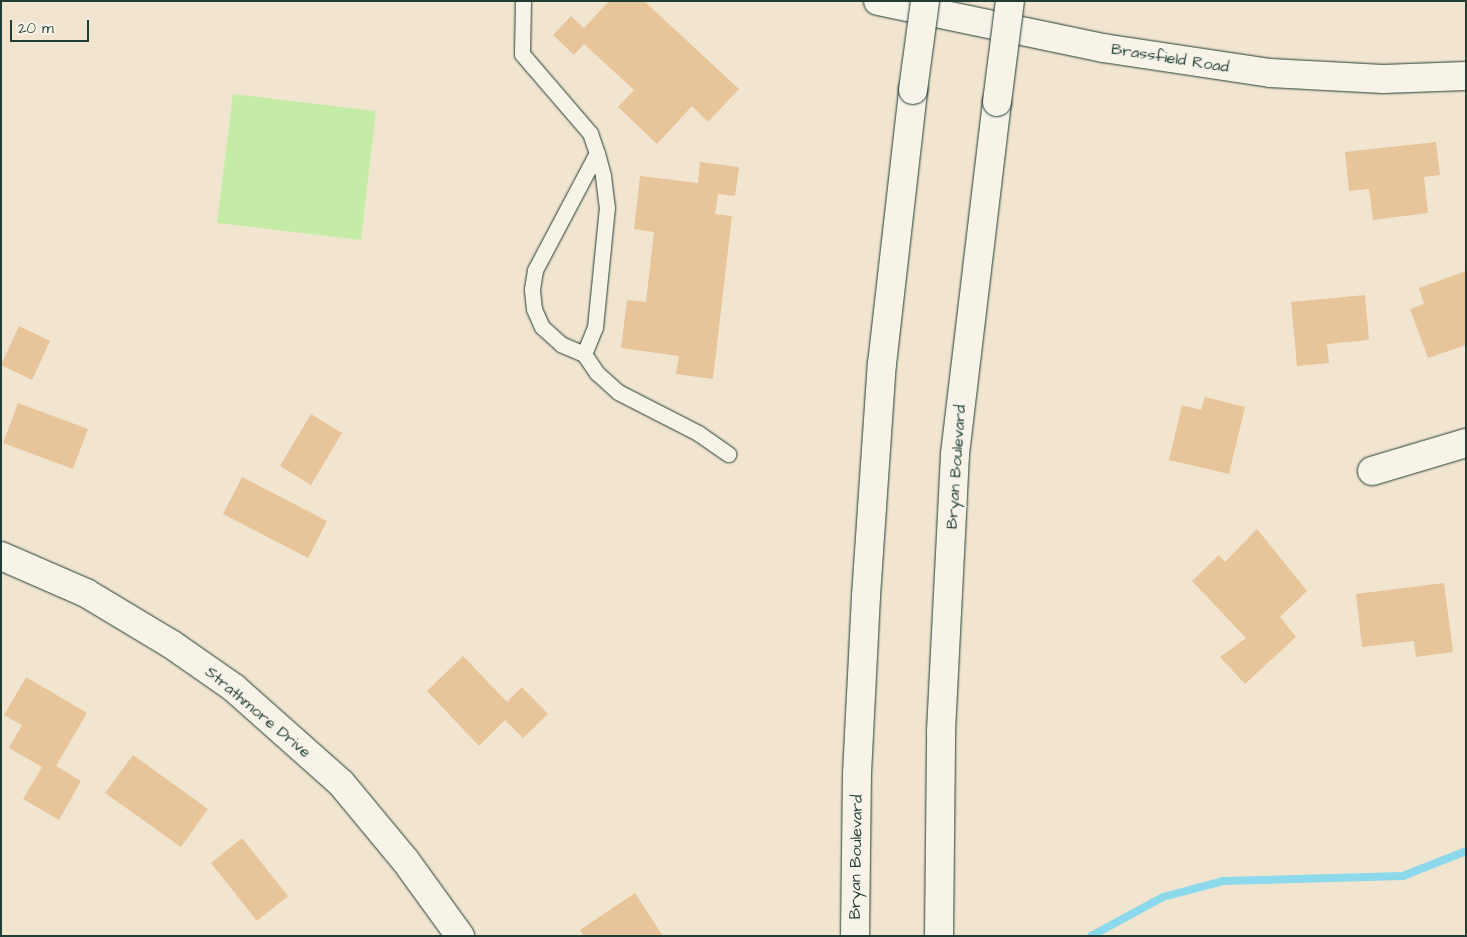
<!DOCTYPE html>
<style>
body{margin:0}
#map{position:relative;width:1467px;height:937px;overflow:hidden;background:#f2e5d0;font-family:"Architects Daughter",sans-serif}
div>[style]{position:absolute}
.green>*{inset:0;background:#c4eca7}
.stream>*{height:8px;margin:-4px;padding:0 4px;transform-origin:4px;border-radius:4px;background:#8cd9ec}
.building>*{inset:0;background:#e7c499}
.roads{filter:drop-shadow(0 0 1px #1f3d34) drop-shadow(0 0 1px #1f3d34)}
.lane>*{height:15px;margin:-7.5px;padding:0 7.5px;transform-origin:7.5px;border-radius:7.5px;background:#f7f3e8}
.street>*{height:28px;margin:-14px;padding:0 14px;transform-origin:14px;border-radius:14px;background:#f7f3e8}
.highway>*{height:28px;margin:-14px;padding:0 14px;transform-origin:14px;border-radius:14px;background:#f7f3e8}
.bridges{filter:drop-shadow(0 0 1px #1f3d34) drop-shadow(0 0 1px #1f3d34)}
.highway-bridge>*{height:28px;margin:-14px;padding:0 14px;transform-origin:14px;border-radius:14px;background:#f7f3e8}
span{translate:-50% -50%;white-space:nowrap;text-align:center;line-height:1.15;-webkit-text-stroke:4px #f7f3e8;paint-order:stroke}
.street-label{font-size:16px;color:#1f3d34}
.frame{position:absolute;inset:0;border:2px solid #1f3d34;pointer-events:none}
.scale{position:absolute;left:10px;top:20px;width:79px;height:22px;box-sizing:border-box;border:2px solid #1f3d34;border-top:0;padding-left:6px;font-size:15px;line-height:18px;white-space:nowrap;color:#1f3d34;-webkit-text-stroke:4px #f7f3e8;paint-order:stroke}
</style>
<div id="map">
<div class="green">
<i style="clip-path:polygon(233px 94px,376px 111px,361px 240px,217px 223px)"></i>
</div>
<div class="stream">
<i style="left:1091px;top:936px;width:82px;rotate:-28.4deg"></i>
<i style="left:1163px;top:897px;width:62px;rotate:-14.9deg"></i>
<i style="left:1223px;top:881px;width:180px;rotate:-1.6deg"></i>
<i style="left:1403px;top:876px;width:68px;rotate:-21.6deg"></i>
</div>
<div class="building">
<i style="clip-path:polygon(609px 1px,644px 1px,739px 89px,708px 122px,692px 106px,657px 144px,618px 107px,634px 90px,584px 44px,574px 55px,553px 35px,571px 16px,584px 28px)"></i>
<i style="clip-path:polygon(1436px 142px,1440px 175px,1424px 177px,1428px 213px,1373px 220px,1369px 189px,1349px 191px,1345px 152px)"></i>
<i style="clip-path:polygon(700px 162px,739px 167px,735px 196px,718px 194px,715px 214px,732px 216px,713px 379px,676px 374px,679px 356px,621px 348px,627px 300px,646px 302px,654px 232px,634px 229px,640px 176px,698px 183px)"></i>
<i style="clip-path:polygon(1466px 271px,1466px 345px,1428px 358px,1410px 309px,1424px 304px,1419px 288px)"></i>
<i style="clip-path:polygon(1365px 295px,1369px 340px,1327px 344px,1329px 363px,1297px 366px,1291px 302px)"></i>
<i style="clip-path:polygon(19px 326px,50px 341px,32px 380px,1px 365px)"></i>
<i style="clip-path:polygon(1205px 397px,1245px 407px,1229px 474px,1169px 460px,1182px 405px,1201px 410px)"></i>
<i style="clip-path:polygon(18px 403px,88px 429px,73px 469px,3px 443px)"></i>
<i style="clip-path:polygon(311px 414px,342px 433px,311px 485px,280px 466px)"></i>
<i style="clip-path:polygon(242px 477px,327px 521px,308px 558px,223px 514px)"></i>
<i style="clip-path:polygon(1257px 529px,1307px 591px,1280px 617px,1296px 637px,1245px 684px,1220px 657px,1246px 638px,1192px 581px,1219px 555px,1225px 562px)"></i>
<i style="clip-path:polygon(1444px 583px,1453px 652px,1416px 657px,1414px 641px,1362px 647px,1356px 594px)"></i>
<i style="clip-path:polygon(463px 656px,507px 702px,522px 687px,548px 714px,523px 738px,505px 720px,479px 746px,427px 691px)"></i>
<i style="clip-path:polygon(26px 677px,87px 713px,56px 766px,81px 781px,59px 820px,23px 799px,42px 767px,9px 748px,22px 725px,4px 715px)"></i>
<i style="clip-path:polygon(133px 755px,208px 809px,181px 847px,105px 793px)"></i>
<i style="clip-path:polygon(242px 838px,288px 896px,257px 921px,211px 863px)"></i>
<i style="clip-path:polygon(635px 893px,663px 936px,584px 936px,580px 930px)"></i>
</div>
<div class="roads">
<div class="lane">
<i style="left:523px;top:1px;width:53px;rotate:91.1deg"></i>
<i style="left:522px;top:54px;width:104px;rotate:49.3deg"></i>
<i style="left:590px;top:133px;width:21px;rotate:71deg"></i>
<i style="left:597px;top:153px;width:24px;rotate:75deg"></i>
<i style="left:603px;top:176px;width:31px;rotate:83deg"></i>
<i style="left:607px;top:207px;width:121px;rotate:95.7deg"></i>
<i style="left:595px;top:327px;width:29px;rotate:112deg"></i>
<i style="left:584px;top:354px;width:25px;rotate:-157deg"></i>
<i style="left:561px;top:344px;width:25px;rotate:-138deg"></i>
<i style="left:542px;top:327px;width:20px;rotate:-114deg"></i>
<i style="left:534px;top:309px;width:20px;rotate:-96deg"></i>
<i style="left:532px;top:289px;width:19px;rotate:-81deg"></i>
<i style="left:535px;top:270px;width:132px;rotate:-62.1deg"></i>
<i style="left:584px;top:354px;width:23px;rotate:56deg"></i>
<i style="left:597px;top:373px;width:28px;rotate:42deg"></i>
<i style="left:618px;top:392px;width:90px;rotate:27.1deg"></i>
<i style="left:698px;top:433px;width:37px;rotate:35deg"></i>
</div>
<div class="street">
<i style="left:878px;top:1px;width:230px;rotate:11.8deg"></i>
<i style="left:1103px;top:48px;width:169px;rotate:8.5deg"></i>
<i style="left:1270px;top:73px;width:113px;rotate:3deg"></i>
<i style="left:1383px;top:79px;width:83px;rotate:-2.1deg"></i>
<i style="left:1372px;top:471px;width:98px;rotate:-16.6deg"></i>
<i style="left:1px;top:556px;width:93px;rotate:23.5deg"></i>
<i style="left:86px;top:593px;width:99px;rotate:31deg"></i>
<i style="left:171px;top:644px;width:77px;rotate:34.9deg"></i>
<i style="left:234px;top:688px;width:143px;rotate:41.6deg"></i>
<i style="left:341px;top:783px;width:100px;rotate:50.3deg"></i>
<i style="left:405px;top:860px;width:94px;rotate:54.1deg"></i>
</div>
<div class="highway">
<i style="left:855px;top:936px;width:162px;rotate:-89.3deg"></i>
<i style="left:857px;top:774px;width:178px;rotate:-87.1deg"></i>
<i style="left:866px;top:596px;width:233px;rotate:-86.1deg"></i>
<i style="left:882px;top:364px;width:276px;rotate:-83.5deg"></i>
<i style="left:939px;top:936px;width:205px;rotate:-89.4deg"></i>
<i style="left:941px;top:731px;width:277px;rotate:-87.1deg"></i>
<i style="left:955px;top:454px;width:354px;rotate:-83.2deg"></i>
</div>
</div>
<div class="bridges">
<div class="highway-bridge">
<i style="left:913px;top:90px;width:90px;rotate:-82.3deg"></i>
<i style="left:997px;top:102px;width:102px;rotate:-82.7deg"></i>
</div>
</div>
<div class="street-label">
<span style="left:1170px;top:58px;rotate:9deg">Brassfield Road</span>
<span style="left:956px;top:467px;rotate:-86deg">Bryan Boulevard</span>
<span style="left:258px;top:712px;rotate:40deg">Strathmore Drive</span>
<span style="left:856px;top:857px;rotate:-89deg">Bryan Boulevard</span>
</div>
<div class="frame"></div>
<div class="scale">20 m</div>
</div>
